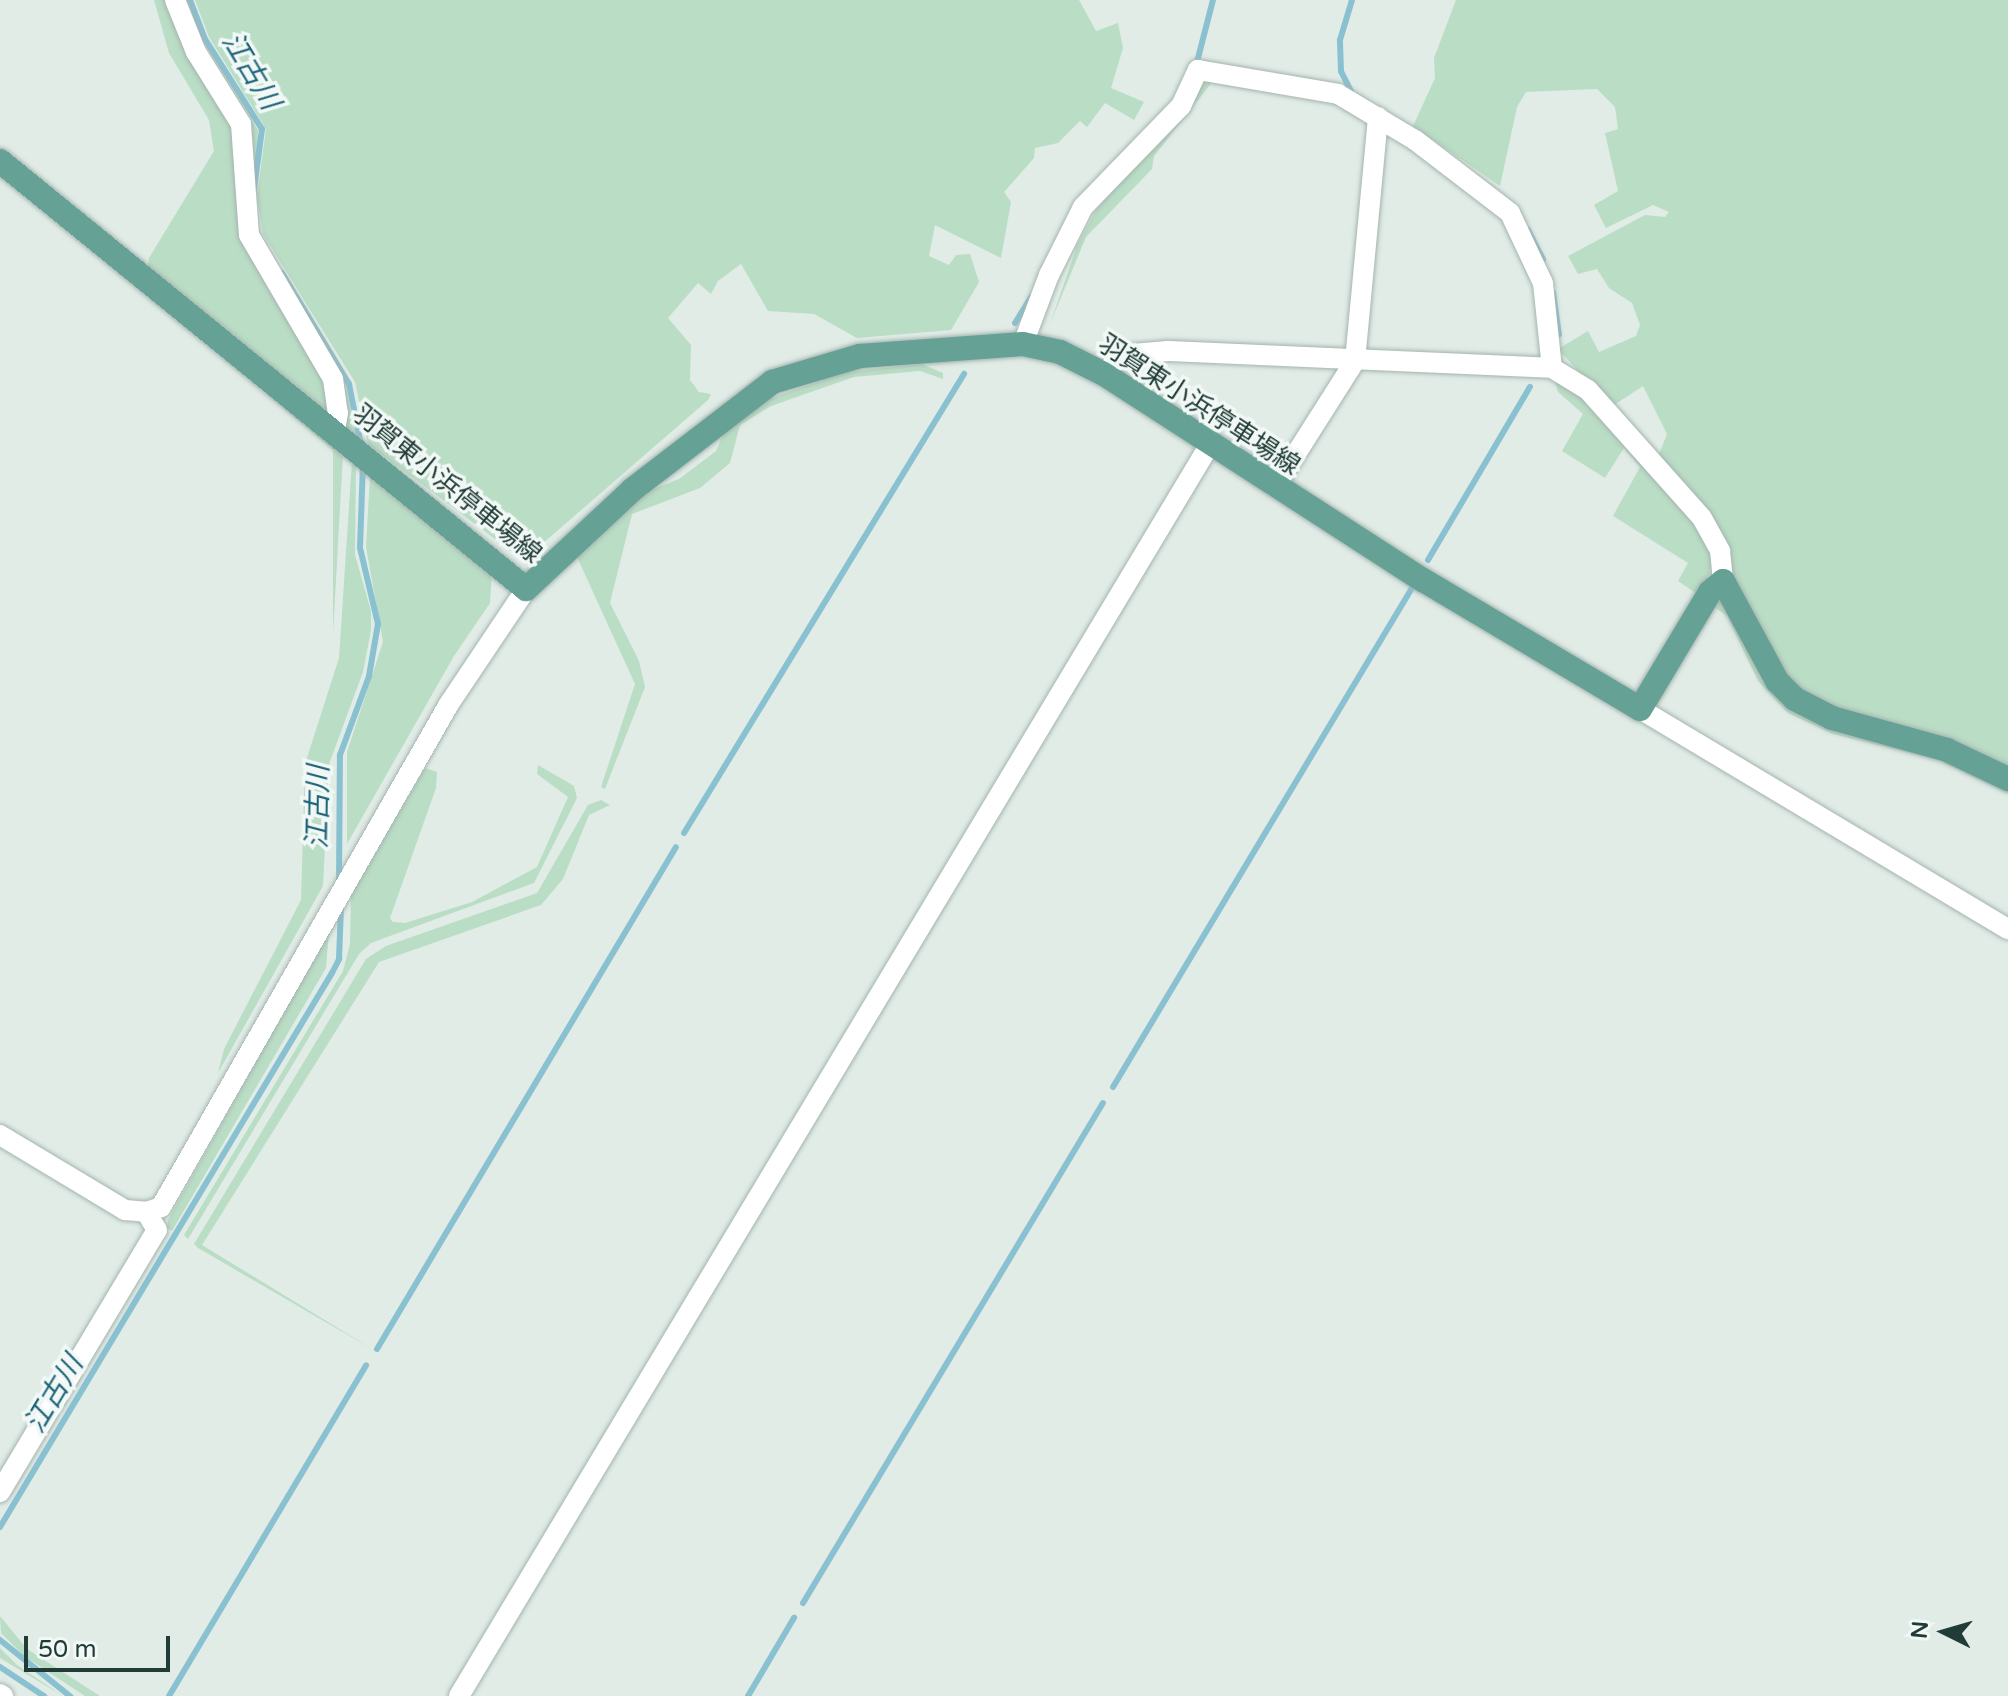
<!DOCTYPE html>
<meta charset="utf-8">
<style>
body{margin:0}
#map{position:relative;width:2008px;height:1696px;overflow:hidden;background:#e1ece7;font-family:"Varela Round","Noto Sans JP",sans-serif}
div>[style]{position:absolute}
.green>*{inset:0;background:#baddc5}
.stream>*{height:6px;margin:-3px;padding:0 3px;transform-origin:3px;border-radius:3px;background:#89c1d1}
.roads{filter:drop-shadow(0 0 2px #a4b4af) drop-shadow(0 0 2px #a4b4af)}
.minor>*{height:20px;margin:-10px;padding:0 10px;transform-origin:10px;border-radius:10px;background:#fff}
.major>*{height:24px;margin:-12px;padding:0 12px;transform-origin:12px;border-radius:12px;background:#65a195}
span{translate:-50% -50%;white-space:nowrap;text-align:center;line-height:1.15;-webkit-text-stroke:7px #f1f8f5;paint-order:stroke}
.street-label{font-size:26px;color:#213c37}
.water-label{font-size:28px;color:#1c6378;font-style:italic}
.north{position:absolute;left:1904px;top:1592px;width:80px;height:80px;-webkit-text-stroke:6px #f1f8f5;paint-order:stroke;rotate:275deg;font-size:22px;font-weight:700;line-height:32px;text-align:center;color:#213c37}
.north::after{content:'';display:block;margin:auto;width:28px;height:36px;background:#213c37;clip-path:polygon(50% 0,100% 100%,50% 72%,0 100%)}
.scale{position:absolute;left:24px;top:1636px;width:146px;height:36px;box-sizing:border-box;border:4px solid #213c37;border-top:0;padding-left:10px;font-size:24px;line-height:28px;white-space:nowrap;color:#213c37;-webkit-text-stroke:6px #f1f8f5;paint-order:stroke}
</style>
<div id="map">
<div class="green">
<i style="clip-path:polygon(154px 0,169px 0,231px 113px,238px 189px,329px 380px,331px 414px,148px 268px,149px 258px,214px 151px,209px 120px,169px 53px)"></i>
<i style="clip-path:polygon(195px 0,1079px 0,1096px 31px,1118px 23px,1123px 48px,1111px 88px,1144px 102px,1134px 120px,1105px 103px,1087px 127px,1080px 121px,1058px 143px,1035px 148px,1034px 158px,1004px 192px,1011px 202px,1001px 258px,935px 225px,929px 256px,949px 265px,956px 255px,970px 254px,979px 282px,951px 330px,857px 338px,814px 314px,768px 311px,741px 264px,718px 281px,711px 294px,698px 283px,668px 318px,691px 345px,690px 380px,699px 392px,711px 394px,708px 400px,534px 551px,511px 551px,368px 444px,355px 382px,263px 234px,257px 196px,266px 129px,209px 37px)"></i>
<i style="clip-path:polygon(1456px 0,2008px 0,2008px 770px,1834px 712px,1782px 679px,1658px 457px,1667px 434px,1643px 386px,1611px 407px,1558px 349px,1588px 331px,1599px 352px,1636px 336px,1640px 325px,1632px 303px,1609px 288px,1597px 269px,1578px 274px,1568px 256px,1645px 215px,1665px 217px,1669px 212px,1653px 205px,1606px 228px,1594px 205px,1618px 191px,1605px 133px,1618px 129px,1615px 107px,1597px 89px,1526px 92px,1517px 107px,1500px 186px,1413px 126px,1435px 78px,1434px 58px)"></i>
<i style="clip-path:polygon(201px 41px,258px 130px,255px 235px,331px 357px,345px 384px,356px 436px,345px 427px,344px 415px,253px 235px,248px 141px,199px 49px)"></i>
<i style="clip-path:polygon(1213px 81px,1154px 156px,1152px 169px,1086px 237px,1050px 324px,1077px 246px,1096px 210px,1204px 83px)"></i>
<i style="clip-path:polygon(138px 285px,343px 454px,333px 634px,333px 450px)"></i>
<i style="clip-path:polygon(922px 364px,943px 373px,943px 379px,920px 371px,854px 377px,771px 406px,740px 425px,730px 463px,700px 488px,632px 514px,610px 603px,639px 661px,645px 687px,605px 789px,601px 787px,635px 684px,577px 557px,651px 490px,679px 479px,716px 451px,727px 426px,772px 398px,846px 372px)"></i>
<i style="clip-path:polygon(1554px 379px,1582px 395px,1682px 503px,1712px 552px,1710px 573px,1697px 594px,1678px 581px,1688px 563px,1613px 516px,1640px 467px,1624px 448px,1605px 478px,1562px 451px,1583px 414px,1558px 392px)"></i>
<i style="clip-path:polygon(352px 461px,356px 461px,355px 555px,371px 611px,371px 630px,363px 672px,329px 764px,323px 886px,218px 1073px,224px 1049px,301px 900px,305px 764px,339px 658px)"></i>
<i style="clip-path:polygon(370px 477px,492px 572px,490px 603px,454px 656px,347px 844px,347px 752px,383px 642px,366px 547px)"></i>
<i style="clip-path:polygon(1714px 600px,1721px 600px,1765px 675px,2008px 786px,2008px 794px,1938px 760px,1833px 734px,1788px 713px,1758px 681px,1727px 616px,1710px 604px)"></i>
<i style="clip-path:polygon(538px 765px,574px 786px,577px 798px,534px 883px,371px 943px,359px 954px,188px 1239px,184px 1235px,343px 971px,350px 944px,351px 894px,425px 768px,437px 772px,436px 788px,390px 918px,393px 922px,405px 923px,472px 902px,537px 867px,568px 797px,537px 774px)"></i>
<i style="clip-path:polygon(601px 800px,610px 805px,589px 815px,563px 879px,541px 905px,379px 962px,202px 1245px,372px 1349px,198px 1248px,194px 1244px,366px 959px,386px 946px,537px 893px,588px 805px)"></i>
<i style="clip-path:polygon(329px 931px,326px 968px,172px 1231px,167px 1228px,168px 1220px)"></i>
<i style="clip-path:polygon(0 1616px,27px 1649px,100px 1696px,85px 1696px,24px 1656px,1px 1633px)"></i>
<i style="clip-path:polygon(0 1648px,17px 1665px,63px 1696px,0 1658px)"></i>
</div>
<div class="stream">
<i style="left:190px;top:0;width:42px;rotate:69deg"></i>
<i style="left:205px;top:39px;width:107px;rotate:57.7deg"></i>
<i style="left:262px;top:129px;width:61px;rotate:97.6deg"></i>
<i style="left:1196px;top:66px;width:68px;rotate:-75.6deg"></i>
<i style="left:1351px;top:91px;width:22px;rotate:-117deg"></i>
<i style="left:1341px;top:71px;width:31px;rotate:-92deg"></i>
<i style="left:1340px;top:40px;width:42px;rotate:-73.3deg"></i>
<i style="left:1528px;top:230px;width:33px;rotate:63deg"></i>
<i style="left:282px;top:273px;width:130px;rotate:58.9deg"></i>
<i style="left:349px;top:384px;width:62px;rotate:78.9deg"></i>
<i style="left:1553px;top:293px;width:42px;rotate:81.9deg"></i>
<i style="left:1015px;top:323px;width:31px;rotate:-58deg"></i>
<i style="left:1428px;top:560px;width:201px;rotate:-59.5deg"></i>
<i style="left:684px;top:833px;width:538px;rotate:-58.62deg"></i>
<i style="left:339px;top:884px;width:129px;rotate:-89.6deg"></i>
<i style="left:340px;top:755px;width:84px;rotate:-69.8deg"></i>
<i style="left:369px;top:676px;width:53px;rotate:-80.2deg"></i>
<i style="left:378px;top:624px;width:78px;rotate:-103.3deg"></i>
<i style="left:360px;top:548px;width:84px;rotate:-88deg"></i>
<i style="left:1113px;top:1087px;width:582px;rotate:-59.07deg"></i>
<i style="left:377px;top:1349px;width:584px;rotate:-59.22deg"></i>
<i style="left:0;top:1527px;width:646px;rotate:-59.07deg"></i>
<i style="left:332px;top:973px;width:16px;rotate:-63deg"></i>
<i style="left:339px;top:959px;width:52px;rotate:-87.8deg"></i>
<i style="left:803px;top:1603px;width:583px;rotate:-59.04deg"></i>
<i style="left:0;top:1640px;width:90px;rotate:38.7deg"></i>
<i style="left:0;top:1667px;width:53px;rotate:33.4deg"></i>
<i style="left:169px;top:1696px;width:385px;rotate:-59.2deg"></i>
<i style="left:748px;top:1696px;width:91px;rotate:-59.5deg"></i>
</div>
<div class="roads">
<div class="minor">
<i style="left:175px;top:0;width:56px;rotate:68deg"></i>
<i style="left:196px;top:52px;width:85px;rotate:58deg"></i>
<i style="left:241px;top:124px;width:111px;rotate:85.9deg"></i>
<i style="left:249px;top:235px;width:167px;rotate:59.7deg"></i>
<i style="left:333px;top:379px;width:34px;rotate:82deg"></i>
<i style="left:338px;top:413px;width:17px;rotate:100deg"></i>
<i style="left:1023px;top:344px;width:74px;rotate:-69.4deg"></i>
<i style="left:1049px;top:275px;width:76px;rotate:-63.4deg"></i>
<i style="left:1083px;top:207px;width:141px;rotate:-45.9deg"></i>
<i style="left:1181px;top:106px;width:40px;rotate:-65deg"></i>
<i style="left:1198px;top:70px;width:142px;rotate:9.7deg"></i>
<i style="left:1338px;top:94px;width:90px;rotate:30.9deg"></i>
<i style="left:1415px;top:140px;width:120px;rotate:37.5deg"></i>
<i style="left:1510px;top:213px;width:77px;rotate:64.8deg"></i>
<i style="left:1543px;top:283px;width:85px;rotate:84deg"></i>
<i style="left:1552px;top:368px;width:42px;rotate:31.4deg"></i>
<i style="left:1588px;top:390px;width:171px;rotate:48.3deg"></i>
<i style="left:1702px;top:518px;width:38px;rotate:61deg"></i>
<i style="left:1720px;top:551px;width:30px;rotate:84deg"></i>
<i style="left:1104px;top:374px;width:25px;rotate:-48deg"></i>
<i style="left:1121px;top:355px;width:47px;rotate:-4.9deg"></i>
<i style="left:1168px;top:351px;width:384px;rotate:2.5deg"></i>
<i style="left:1275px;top:487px;width:149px;rotate:-57.6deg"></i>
<i style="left:1355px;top:361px;width:245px;rotate:-84.6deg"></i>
<i style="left:1640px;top:709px;width:429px;rotate:30.9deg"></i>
<i style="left:0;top:1135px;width:146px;rotate:31deg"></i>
<i style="left:125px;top:1210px;width:21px;rotate:5deg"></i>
<i style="left:146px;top:1212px;width:16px;rotate:-18deg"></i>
<i style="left:161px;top:1207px;width:580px;rotate:-60.21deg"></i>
<i style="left:449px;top:704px;width:138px;rotate:-56.2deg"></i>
<i style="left:0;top:1492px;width:305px;rotate:-59.1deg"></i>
<i style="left:157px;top:1230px;width:21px;rotate:-121deg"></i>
<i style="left:0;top:1694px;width:4px;rotate:34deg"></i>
<i style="left:459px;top:1696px;width:1460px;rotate:-59.04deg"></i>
</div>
<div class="major">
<i style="left:0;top:161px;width:678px;rotate:39.13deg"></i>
<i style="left:526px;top:589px;width:145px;rotate:-43deg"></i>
<i style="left:632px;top:490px;width:177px;rotate:-37.6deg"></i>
<i style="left:772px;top:382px;width:92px;rotate:-16.5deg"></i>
<i style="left:860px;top:356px;width:163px;rotate:-4.2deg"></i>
<i style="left:1023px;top:344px;width:38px;rotate:12deg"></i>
<i style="left:1060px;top:352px;width:49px;rotate:26.6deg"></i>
<i style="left:1104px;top:374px;width:380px;rotate:32.9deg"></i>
<i style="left:1423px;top:580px;width:252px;rotate:30.7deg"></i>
<i style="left:1640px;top:709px;width:136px;rotate:-59.1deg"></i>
<i style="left:1710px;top:592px;width:17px;rotate:-40deg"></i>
<i style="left:1723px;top:581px;width:114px;rotate:61.6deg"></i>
<i style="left:1777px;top:681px;width:25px;rotate:45deg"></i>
<i style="left:1795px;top:699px;width:42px;rotate:27.2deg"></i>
<i style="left:1832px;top:718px;width:119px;rotate:15.5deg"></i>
<i style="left:1947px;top:750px;width:68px;rotate:25.4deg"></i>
</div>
</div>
<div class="street-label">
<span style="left:1199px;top:405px;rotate:33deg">羽賀東小浜停車場線</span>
<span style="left:447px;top:484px;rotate:39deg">羽賀東小浜停車場線</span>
</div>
<div class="water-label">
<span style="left:251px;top:71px;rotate:59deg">江古川</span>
<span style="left:318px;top:807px;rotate:-89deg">江古川</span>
<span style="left:54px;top:1394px;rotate:-59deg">江古川</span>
</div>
<div class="north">N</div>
<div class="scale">50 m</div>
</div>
